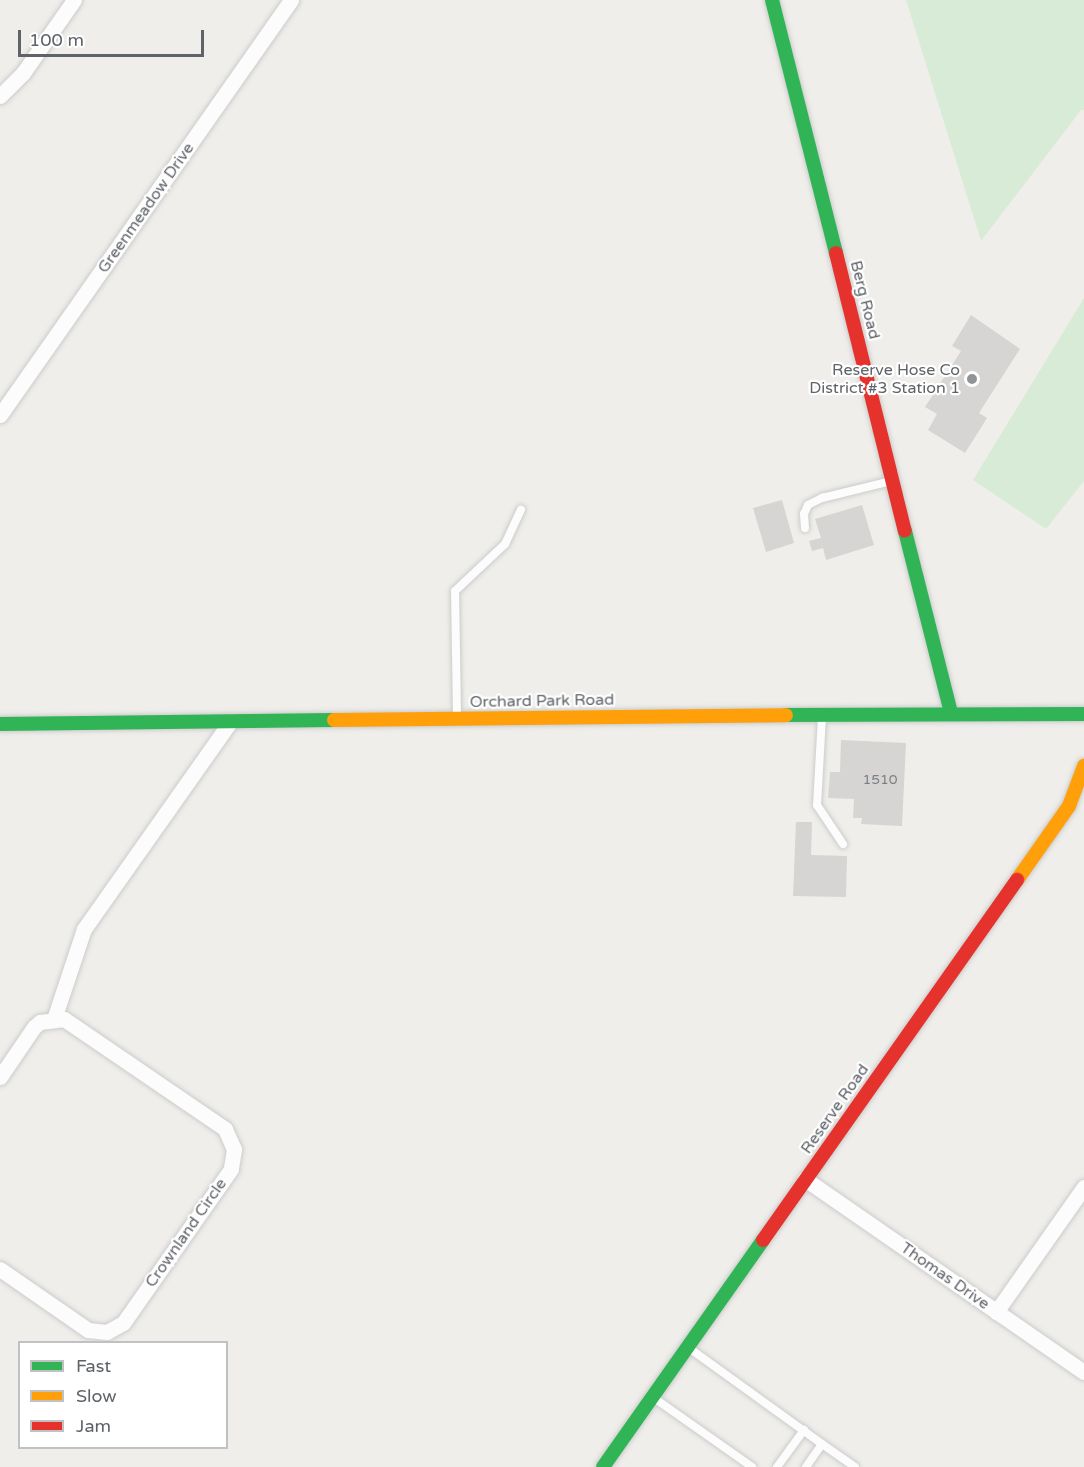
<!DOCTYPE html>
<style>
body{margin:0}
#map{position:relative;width:1084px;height:1467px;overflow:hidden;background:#efeeea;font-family:"Varela Round",sans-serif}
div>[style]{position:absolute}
.green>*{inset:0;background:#d8ebd6}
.building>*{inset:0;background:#d6d5d3}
.roads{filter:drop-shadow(0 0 2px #cbcccc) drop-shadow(0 0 2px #cbcccc)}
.lane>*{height:8px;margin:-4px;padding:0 4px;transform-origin:4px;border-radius:4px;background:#fdfcfc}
.street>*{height:15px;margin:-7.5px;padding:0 7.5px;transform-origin:7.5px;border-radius:7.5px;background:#fdfcfc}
.fast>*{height:14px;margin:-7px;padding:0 7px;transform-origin:7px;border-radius:7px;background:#30b455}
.slow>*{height:14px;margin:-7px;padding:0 7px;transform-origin:7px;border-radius:7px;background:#ff9f0a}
.jam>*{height:14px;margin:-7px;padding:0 7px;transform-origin:7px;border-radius:7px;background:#e5322d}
.dots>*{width:16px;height:16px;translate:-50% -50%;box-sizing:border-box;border:3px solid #fff;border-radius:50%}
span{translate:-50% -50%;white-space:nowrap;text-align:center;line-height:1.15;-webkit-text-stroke:4.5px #fff;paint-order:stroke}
.number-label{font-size:14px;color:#7e8184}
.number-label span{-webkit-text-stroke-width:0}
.street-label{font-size:16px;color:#5f6368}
.poi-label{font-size:16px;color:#5f6368}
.right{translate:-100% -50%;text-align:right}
.legend{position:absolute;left:18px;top:1341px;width:210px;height:108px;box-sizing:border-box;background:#fff;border:2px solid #bfc1c3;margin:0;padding:8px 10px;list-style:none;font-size:18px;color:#5f6368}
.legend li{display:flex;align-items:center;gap:12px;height:30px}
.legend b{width:30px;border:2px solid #bfc1c3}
.scale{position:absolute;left:18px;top:30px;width:186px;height:27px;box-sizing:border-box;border:3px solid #5f6368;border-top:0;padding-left:8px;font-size:18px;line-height:21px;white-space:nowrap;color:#5f6368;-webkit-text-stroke:4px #fff;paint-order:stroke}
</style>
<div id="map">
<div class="green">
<i style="clip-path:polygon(906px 0,1084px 0,1084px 110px,1081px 110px,981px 241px)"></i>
<i style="clip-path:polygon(1084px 298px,1084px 481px,1046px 529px,973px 480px)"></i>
</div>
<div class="building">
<i style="clip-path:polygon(971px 315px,1020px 349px,979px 413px,987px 418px,965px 453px,928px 430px,937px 414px,925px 407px,961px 351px,952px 346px)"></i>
<i style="clip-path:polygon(782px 500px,794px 543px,766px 552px,753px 508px)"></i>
<i style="clip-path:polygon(862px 505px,874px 545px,826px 560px,823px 548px,812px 551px,809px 541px,821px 538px,815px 519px)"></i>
<i style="clip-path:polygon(841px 740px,906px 743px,902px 826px,861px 824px,862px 818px,853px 818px,854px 799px,828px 798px,830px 772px,840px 772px)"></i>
<i style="clip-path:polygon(796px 822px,812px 822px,811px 855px,847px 856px,846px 897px,793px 896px)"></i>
</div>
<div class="roads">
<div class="lane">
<i style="left:805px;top:528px;width:14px;rotate:-94deg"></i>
<i style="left:804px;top:514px;width:10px;rotate:-66deg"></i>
<i style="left:808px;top:505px;width:16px;rotate:-27deg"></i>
<i style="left:822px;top:498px;width:71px;rotate:-13.8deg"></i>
<i style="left:457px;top:716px;width:125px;rotate:-90.9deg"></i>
<i style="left:455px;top:591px;width:69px;rotate:-43.2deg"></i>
<i style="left:505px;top:544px;width:38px;rotate:-65deg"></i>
<i style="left:822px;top:716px;width:89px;rotate:93.2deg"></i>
<i style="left:817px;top:805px;width:47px;rotate:56.3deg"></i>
<i style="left:689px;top:1348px;width:164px;rotate:35.8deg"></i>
<i style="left:654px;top:1398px;width:120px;rotate:35.1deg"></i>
<i style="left:777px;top:1467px;width:46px;rotate:-53.9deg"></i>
<i style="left:806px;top:1467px;width:28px;rotate:-55deg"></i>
<i style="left:822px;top:1444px;width:40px;rotate:34.9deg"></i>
</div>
<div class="street">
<i style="left:0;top:96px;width:33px;rotate:-45deg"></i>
<i style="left:23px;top:73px;width:89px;rotate:-55.1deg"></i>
<i style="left:0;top:415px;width:507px;rotate:-54.96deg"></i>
<i style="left:54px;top:1019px;width:95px;rotate:-71.6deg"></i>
<i style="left:84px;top:929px;width:253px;rotate:-54.8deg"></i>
<i style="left:0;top:1077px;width:60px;rotate:-55.8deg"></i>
<i style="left:34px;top:1027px;width:8px;rotate:-40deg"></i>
<i style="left:40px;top:1022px;width:24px;rotate:-7deg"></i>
<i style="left:64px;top:1019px;width:195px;rotate:34.3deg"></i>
<i style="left:225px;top:1129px;width:22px;rotate:66deg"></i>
<i style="left:234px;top:1149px;width:20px;rotate:99deg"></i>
<i style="left:231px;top:1169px;width:188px;rotate:125deg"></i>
<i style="left:123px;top:1323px;width:18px;rotate:151deg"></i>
<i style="left:107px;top:1332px;width:19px;rotate:-174deg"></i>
<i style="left:88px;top:1330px;width:107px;rotate:-145.3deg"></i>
<i style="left:805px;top:1179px;width:339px;rotate:34.7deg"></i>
<i style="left:996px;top:1312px;width:153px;rotate:-54.9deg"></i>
</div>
<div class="fast">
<i style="left:772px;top:0;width:261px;rotate:75.8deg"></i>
<i style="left:905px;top:531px;width:188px;rotate:75.8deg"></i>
<i style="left:786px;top:715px;width:298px;rotate:-0.2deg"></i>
<i style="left:0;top:724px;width:334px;rotate:-0.7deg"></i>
<i style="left:603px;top:1467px;width:278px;rotate:-54.8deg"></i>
</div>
<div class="slow">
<i style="left:334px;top:720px;width:452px;rotate:-0.6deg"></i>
<i style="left:1017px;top:880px;width:90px;rotate:-54.9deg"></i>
<i style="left:1069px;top:806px;width:43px;rotate:-69.4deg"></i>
</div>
<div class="jam">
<i style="left:836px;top:253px;width:286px;rotate:76.1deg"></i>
<i style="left:763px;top:1240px;width:441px;rotate:-54.8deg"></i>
</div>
</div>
<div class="dots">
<i style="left:972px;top:379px;background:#919496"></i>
</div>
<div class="number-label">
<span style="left:880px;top:780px">1510</span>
</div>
<div class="street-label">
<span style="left:146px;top:208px;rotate:-55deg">Greenmeadow Drive</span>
<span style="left:865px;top:300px;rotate:76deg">Berg Road</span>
<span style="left:542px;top:701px;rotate:-1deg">Orchard Park Road</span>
<span style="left:835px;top:1109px;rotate:-55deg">Reserve Road</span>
<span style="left:186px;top:1233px;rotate:-55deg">Crownland Circle</span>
<span style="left:945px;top:1276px;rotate:35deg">Thomas Drive</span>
</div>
<div class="poi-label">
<span class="right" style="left:960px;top:379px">Reserve Hose Co<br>District #3 Station 1</span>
</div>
<ul class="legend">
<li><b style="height:8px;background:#30b455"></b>Fast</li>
<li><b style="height:8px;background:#ff9f0a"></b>Slow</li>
<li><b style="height:8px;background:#e5322d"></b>Jam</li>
</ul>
<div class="scale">100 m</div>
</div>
